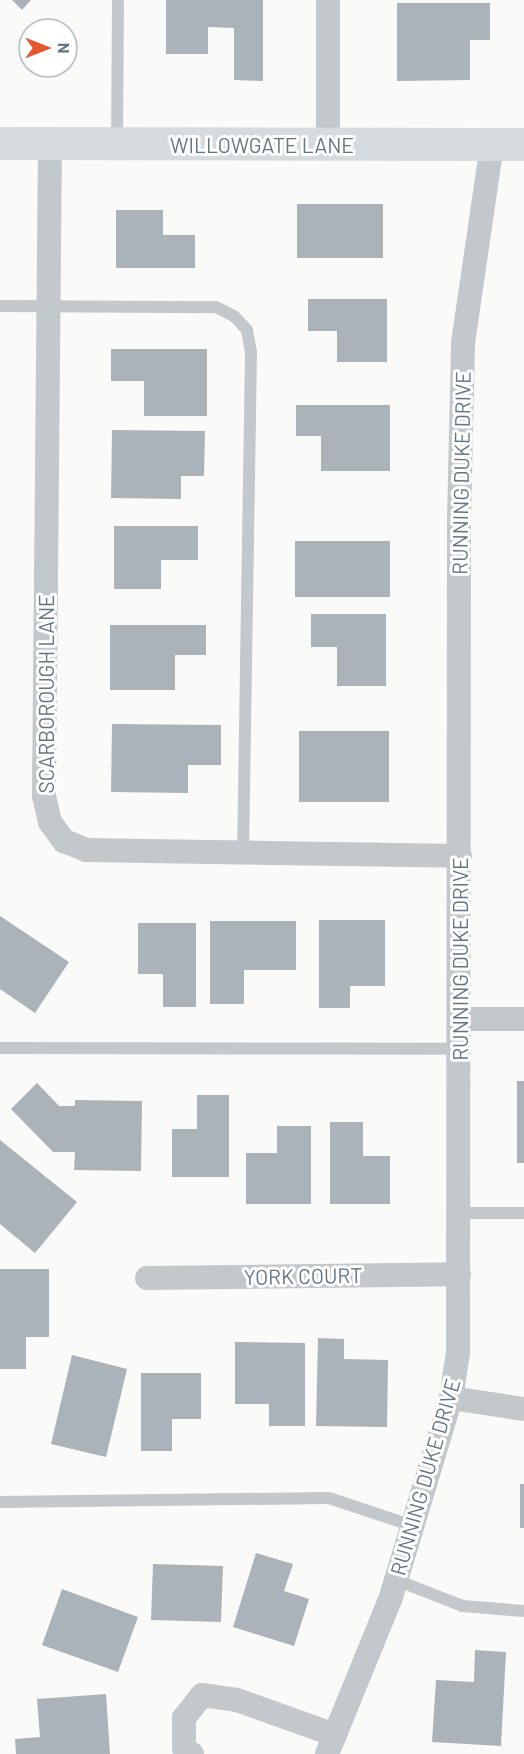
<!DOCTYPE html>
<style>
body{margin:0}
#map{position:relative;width:524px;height:1754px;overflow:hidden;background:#fafaf8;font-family:Barlow,sans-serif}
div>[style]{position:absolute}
.building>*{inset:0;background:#aab3b9}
.lane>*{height:12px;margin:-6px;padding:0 6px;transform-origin:6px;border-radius:6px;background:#c3c8cc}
.street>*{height:24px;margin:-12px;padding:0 12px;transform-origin:12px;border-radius:12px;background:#c3c8cc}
.secondary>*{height:33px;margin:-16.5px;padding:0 16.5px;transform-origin:16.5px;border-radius:16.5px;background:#d6dbdf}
span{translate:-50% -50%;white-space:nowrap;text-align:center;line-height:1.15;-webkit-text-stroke:6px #fff;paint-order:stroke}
.street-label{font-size:21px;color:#657683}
.north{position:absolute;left:18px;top:18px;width:60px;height:60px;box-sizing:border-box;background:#fff;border:2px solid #c1c8cd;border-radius:50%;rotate:90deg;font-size:16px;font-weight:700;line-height:24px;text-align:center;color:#657683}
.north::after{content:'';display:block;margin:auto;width:21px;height:27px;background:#e4572e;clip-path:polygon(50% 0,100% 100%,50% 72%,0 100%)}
</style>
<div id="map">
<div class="building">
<i style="clip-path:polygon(12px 0,31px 0,22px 10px)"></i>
<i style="clip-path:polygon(166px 0,263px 0,263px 81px,234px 80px,234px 28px,208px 27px,208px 54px,166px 54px)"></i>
<i style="clip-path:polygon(397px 3px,490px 3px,490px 40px,470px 40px,470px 80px,397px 81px)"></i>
<i style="clip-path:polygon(297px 204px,383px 204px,383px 258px,297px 258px)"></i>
<i style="clip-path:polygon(116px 210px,163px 210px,163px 235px,195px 235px,195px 268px,116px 268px)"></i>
<i style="clip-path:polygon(308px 299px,387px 299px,387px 362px,337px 362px,337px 331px,308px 331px)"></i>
<i style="clip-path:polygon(111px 349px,207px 349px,207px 416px,144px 416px,144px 381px,111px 381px)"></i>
<i style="clip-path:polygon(296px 405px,390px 405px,390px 471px,321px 471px,321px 436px,296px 436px)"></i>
<i style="clip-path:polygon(112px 430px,205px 431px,204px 476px,181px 476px,181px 499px,111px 498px)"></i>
<i style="clip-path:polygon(114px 526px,198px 526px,198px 560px,161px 560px,161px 589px,114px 589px)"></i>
<i style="clip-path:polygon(295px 541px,390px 541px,390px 597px,295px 597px)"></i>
<i style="clip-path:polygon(311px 614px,386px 614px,386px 686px,337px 686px,337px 647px,311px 647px)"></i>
<i style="clip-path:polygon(110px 625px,206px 625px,206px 655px,175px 655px,175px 690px,110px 690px)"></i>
<i style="clip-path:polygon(112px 724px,221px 725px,221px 765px,188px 765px,188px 793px,111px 792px)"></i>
<i style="clip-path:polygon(299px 731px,389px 731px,389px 802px,299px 802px)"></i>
<i style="clip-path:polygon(0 916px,69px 962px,35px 1013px,0 989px)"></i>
<i style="clip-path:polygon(319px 920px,385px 920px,385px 986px,350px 986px,350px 1008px,319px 1008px)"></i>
<i style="clip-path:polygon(210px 921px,296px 921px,296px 970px,244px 970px,244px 1004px,210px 1004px)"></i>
<i style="clip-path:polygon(138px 923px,196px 923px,196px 1007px,163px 1007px,163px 974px,138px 974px)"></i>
<i style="clip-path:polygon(517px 1081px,524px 1081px,524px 1163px,517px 1163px)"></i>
<i style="clip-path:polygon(37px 1083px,59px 1106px,75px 1106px,75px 1100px,142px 1101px,141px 1171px,74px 1170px,75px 1152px,53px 1152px,11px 1109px)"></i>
<i style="clip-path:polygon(197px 1095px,229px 1095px,229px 1177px,172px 1177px,172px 1129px,197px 1129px)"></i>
<i style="clip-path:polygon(330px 1122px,363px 1122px,363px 1156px,390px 1156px,390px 1204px,330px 1204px)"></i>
<i style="clip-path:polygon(277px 1126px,311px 1126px,311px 1204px,246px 1204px,246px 1153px,277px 1153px)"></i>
<i style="clip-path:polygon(0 1140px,77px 1202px,35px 1253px,0 1224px)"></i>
<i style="clip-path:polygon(0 1269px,49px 1269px,49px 1337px,26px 1337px,26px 1369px,0 1369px)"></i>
<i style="clip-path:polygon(318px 1338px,344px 1339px,344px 1359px,388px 1360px,387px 1427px,316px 1426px)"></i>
<i style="clip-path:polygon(235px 1342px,305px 1343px,305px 1426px,269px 1426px,269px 1404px,235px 1404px)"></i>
<i style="clip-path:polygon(72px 1355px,127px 1369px,106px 1457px,51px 1444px)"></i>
<i style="clip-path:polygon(141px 1373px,201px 1373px,201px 1419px,172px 1419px,172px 1451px,141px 1451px)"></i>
<i style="clip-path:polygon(520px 1484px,524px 1484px,524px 1528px,520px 1528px)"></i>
<i style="clip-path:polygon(256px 1553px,293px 1564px,284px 1591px,309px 1599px,294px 1646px,233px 1627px)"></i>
<i style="clip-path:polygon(153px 1564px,223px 1566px,221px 1622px,151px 1620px)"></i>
<i style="clip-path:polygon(62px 1589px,138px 1617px,118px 1672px,42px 1645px)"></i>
<i style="clip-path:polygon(475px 1650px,506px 1652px,501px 1746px,432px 1742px,436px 1680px,474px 1682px)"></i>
<i style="clip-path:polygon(106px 1694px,110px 1754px,16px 1754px,15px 1739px,40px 1737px,37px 1699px)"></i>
</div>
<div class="lane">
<i style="left:117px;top:143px;width:143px;rotate:-89.6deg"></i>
<i style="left:0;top:306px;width:216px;rotate:0.3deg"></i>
<i style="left:216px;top:307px;width:20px;rotate:27deg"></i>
<i style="left:234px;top:316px;width:19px;rotate:47deg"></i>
<i style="left:247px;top:330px;width:22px;rotate:80deg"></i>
<i style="left:251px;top:352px;width:501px;rotate:90.91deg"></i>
<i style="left:0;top:1048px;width:460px;rotate:0.1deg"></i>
<i style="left:459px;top:1213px;width:65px"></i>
<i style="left:0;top:1502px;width:329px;rotate:-0.7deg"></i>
<i style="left:329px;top:1498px;width:89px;rotate:18.4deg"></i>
<i style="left:396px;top:1580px;width:72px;rotate:21.2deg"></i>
<i style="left:463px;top:1606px;width:61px;rotate:4.7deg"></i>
</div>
<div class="street">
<i style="left:328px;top:0;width:145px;rotate:90deg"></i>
<i style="left:50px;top:144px;width:652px;rotate:90.53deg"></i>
<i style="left:44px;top:796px;width:27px;rotate:77deg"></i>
<i style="left:50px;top:822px;width:24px;rotate:54deg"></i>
<i style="left:64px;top:841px;width:24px;rotate:22deg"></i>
<i style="left:86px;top:850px;width:374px;rotate:0.9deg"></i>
<i style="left:460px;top:1019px;width:64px"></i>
<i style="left:147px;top:1278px;width:312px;rotate:-0.7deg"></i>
<i style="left:451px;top:1398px;width:74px;rotate:8.6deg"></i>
<i style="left:192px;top:1754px;width:9px;rotate:-148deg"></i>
<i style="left:184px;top:1749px;width:31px;rotate:-90deg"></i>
<i style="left:184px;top:1718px;width:29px;rotate:-52deg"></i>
<i style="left:202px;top:1695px;width:35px;rotate:8deg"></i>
<i style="left:237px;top:1700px;width:104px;rotate:19.7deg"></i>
<i style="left:327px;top:1754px;width:166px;rotate:-67.8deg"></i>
<i style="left:390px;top:1600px;width:211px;rotate:-73.2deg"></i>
<i style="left:451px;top:1398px;width:46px;rotate:-81.2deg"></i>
<i style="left:458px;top:1353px;width:832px;rotate:-89.93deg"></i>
<i style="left:459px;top:521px;width:178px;rotate:-88.7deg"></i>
<i style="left:463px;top:343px;width:200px;rotate:-81.7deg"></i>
</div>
<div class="secondary">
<i style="left:0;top:143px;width:524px;rotate:0.11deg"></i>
</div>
<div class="street-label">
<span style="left:262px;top:145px">WILLOWGATE LANE</span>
<span style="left:461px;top:473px;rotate:-89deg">RUNNING DUKE DRIVE</span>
<span style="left:46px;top:694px;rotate:-90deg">SCARBOROUGH LANE</span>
<span style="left:460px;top:959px;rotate:-90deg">RUNNING DUKE DRIVE</span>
<span style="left:303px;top:1276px;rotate:-1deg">YORK COURT</span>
<span style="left:425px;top:1477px;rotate:-74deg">RUNNING DUKE DRIVE</span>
</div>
<div class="north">N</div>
</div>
